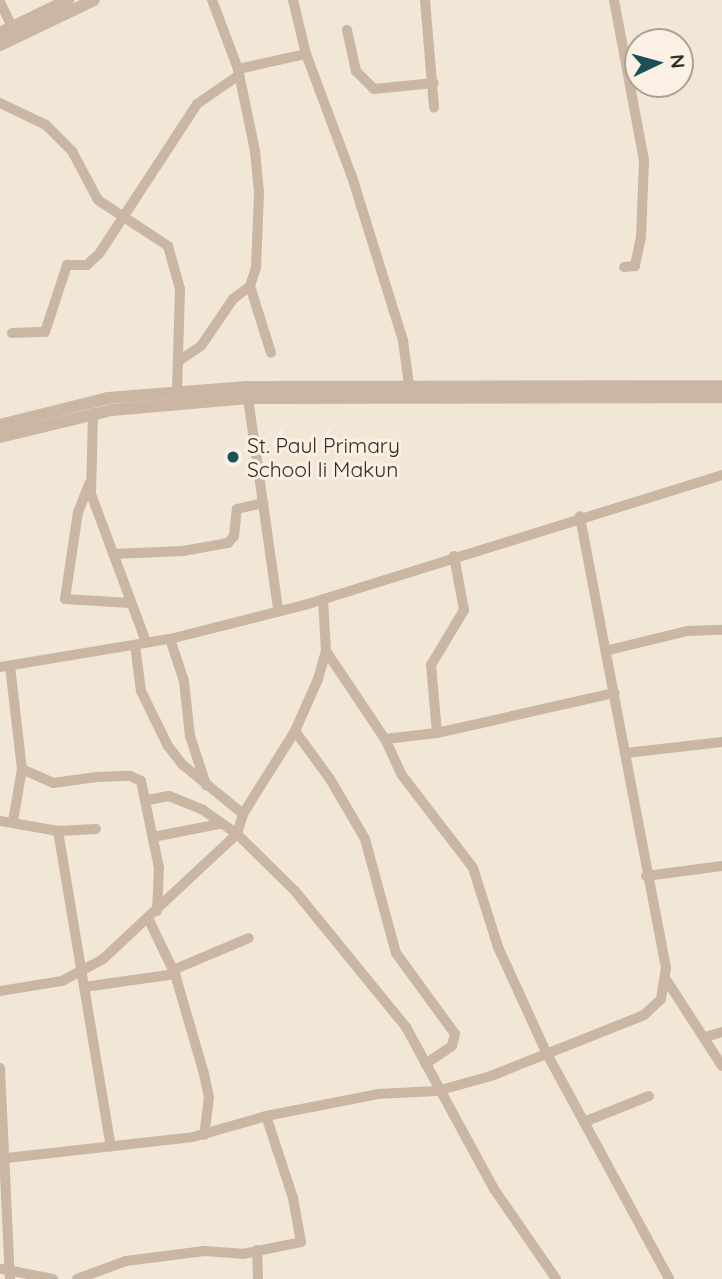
<!DOCTYPE html>
<style>
body{margin:0}
#map{position:relative;width:722px;height:1279px;overflow:hidden;background:#f2e6d7;font-family:Quicksand,sans-serif}
div>[style]{position:absolute}
.minor>*{height:10px;margin:-5px;padding:0 5px;transform-origin:5px;border-radius:5px;background:#cab6a3}
.tertiary>*{height:12px;margin:-6px;padding:0 6px;transform-origin:6px;border-radius:6px;background:#cab6a3}
.dots>*{width:19px;height:19px;translate:-50% -50%;box-sizing:border-box;border:4px solid #faf0e3;border-radius:50%}
span{translate:-50% -50%;white-space:nowrap;text-align:center;line-height:1.15;-webkit-text-stroke:6px #faf0e3;paint-order:stroke}
.poi-label{font-size:21px;color:#352b25}
.left{translate:0 -50%;text-align:left}
.north{position:absolute;left:624px;top:28px;width:70px;height:70px;box-sizing:border-box;background:#faf0e3;border:2px solid #aba197;border-radius:50%;rotate:85deg;font-size:19px;font-weight:700;line-height:28px;text-align:center;color:#352b25}
.north::after{content:'';display:block;margin:auto;width:24px;height:32px;background:#1a5157;clip-path:polygon(50% 0,100% 100%,50% 72%,0 100%)}
</style>
<div id="map">
<div class="minor">
<i style="left:293px;top:0;width:56px;rotate:76.5deg"></i>
<i style="left:306px;top:54px;width:134px;rotate:69.5deg"></i>
<i style="left:353px;top:180px;width:169px;rotate:72.7deg"></i>
<i style="left:403px;top:341px;width:44px;rotate:82.2deg"></i>
<i style="left:425px;top:0;width:108px;rotate:85.2deg"></i>
<i style="left:614px;top:0;width:163px;rotate:79.4deg"></i>
<i style="left:644px;top:160px;width:77px;rotate:92.2deg"></i>
<i style="left:641px;top:237px;width:30px;rotate:102deg"></i>
<i style="left:635px;top:266px;width:11px;rotate:175deg"></i>
<i style="left:0;top:2px;width:28px;rotate:64deg"></i>
<i style="left:347px;top:30px;width:42px;rotate:77.6deg"></i>
<i style="left:356px;top:71px;width:25px;rotate:45deg"></i>
<i style="left:374px;top:89px;width:60px;rotate:-5.7deg"></i>
<i style="left:238px;top:69px;width:70px;rotate:-12.4deg"></i>
<i style="left:0;top:103px;width:51px;rotate:25.6deg"></i>
<i style="left:46px;top:125px;width:37px;rotate:45deg"></i>
<i style="left:72px;top:151px;width:55px;rotate:62deg"></i>
<i style="left:98px;top:200px;width:84px;rotate:33.3deg"></i>
<i style="left:168px;top:246px;width:45px;rotate:74.4deg"></i>
<i style="left:180px;top:289px;width:102px;rotate:91.7deg"></i>
<i style="left:250px;top:286px;width:70px;rotate:72.6deg"></i>
<i style="left:12px;top:333px;width:33px;rotate:-2deg"></i>
<i style="left:45px;top:332px;width:71px;rotate:-71.8deg"></i>
<i style="left:67px;top:265px;width:20px"></i>
<i style="left:87px;top:265px;width:16px;rotate:-43deg"></i>
<i style="left:99px;top:254px;width:179px;rotate:-56.8deg"></i>
<i style="left:197px;top:104px;width:51px;rotate:-34.6deg"></i>
<i style="left:180px;top:360px;width:25px;rotate:-34deg"></i>
<i style="left:201px;top:346px;width:57px;rotate:-55.8deg"></i>
<i style="left:233px;top:299px;width:21px;rotate:-37deg"></i>
<i style="left:250px;top:286px;width:19px;rotate:-72deg"></i>
<i style="left:256px;top:268px;width:75px;rotate:-87.7deg"></i>
<i style="left:259px;top:193px;width:42px;rotate:-95.4deg"></i>
<i style="left:255px;top:151px;width:84px;rotate:-101.7deg"></i>
<i style="left:238px;top:69px;width:74px;rotate:-110.6deg"></i>
<i style="left:248px;top:398px;width:214px;rotate:81.9deg"></i>
<i style="left:93px;top:413px;width:81px;rotate:91.4deg"></i>
<i style="left:91px;top:494px;width:158px;rotate:69.6deg"></i>
<i style="left:89px;top:484px;width:30px;rotate:111deg"></i>
<i style="left:78px;top:512px;width:88px;rotate:98.5deg"></i>
<i style="left:65px;top:599px;width:65px;rotate:3.5deg"></i>
<i style="left:113px;top:554px;width:70px;rotate:-2.5deg"></i>
<i style="left:183px;top:551px;width:46px;rotate:-10.1deg"></i>
<i style="left:228px;top:543px;width:9px;rotate:-49deg"></i>
<i style="left:234px;top:536px;width:27px;rotate:-84deg"></i>
<i style="left:237px;top:509px;width:27px;rotate:-13deg"></i>
<i style="left:170px;top:639px;width:44px;rotate:71.6deg"></i>
<i style="left:184px;top:681px;width:55px;rotate:83.8deg"></i>
<i style="left:190px;top:736px;width:52px;rotate:71.9deg"></i>
<i style="left:135px;top:645px;width:46px;rotate:82.6deg"></i>
<i style="left:141px;top:691px;width:61px;rotate:63.9deg"></i>
<i style="left:168px;top:746px;width:24px;rotate:52deg"></i>
<i style="left:183px;top:765px;width:77px;rotate:39.2deg"></i>
<i style="left:609px;top:650px;width:80px;rotate:-13.7deg"></i>
<i style="left:687px;top:631px;width:35px;rotate:-2deg"></i>
<i style="left:326px;top:651px;width:106px;rotate:56.2deg"></i>
<i style="left:385px;top:739px;width:38px;rotate:65deg"></i>
<i style="left:401px;top:774px;width:118px;rotate:52.5deg"></i>
<i style="left:473px;top:868px;width:83px;rotate:72.4deg"></i>
<i style="left:498px;top:947px;width:115px;rotate:65.4deg"></i>
<i style="left:546px;top:1052px;width:258px;rotate:61.5deg"></i>
<i style="left:10px;top:666px;width:104px;rotate:83.4deg"></i>
<i style="left:22px;top:769px;width:53px;rotate:99.8deg"></i>
<i style="left:0;top:667px;width:172px;rotate:-9.4deg"></i>
<i style="left:170px;top:639px;width:142px;rotate:-14.2deg"></i>
<i style="left:308px;top:604px;width:434px;rotate:-17.3deg"></i>
<i style="left:295px;top:731px;width:59px;rotate:53.9deg"></i>
<i style="left:330px;top:779px;width:69px;rotate:59.7deg"></i>
<i style="left:365px;top:839px;width:118px;rotate:74.8deg"></i>
<i style="left:396px;top:953px;width:100px;rotate:53.9deg"></i>
<i style="left:455px;top:1034px;width:12px;rotate:104deg"></i>
<i style="left:452px;top:1046px;width:32px;rotate:146deg"></i>
<i style="left:437px;top:733px;width:68px;rotate:-95deg"></i>
<i style="left:431px;top:665px;width:64px;rotate:-59deg"></i>
<i style="left:464px;top:610px;width:55px;rotate:-100.5deg"></i>
<i style="left:385px;top:739px;width:52px;rotate:-6.6deg"></i>
<i style="left:437px;top:733px;width:182px;rotate:-12.7deg"></i>
<i style="left:626px;top:753px;width:97px;rotate:-6.5deg"></i>
<i style="left:22px;top:769px;width:34px;rotate:24deg"></i>
<i style="left:53px;top:783px;width:44px;rotate:-7.8deg"></i>
<i style="left:97px;top:777px;width:33px;rotate:-2deg"></i>
<i style="left:130px;top:776px;width:12px;rotate:24deg"></i>
<i style="left:141px;top:781px;width:89px;rotate:78.3deg"></i>
<i style="left:159px;top:868px;width:43px;rotate:92.7deg"></i>
<i style="left:148px;top:800px;width:21px;rotate:-11deg"></i>
<i style="left:169px;top:796px;width:37px;rotate:22deg"></i>
<i style="left:203px;top:810px;width:42px;rotate:35.2deg"></i>
<i style="left:237px;top:834px;width:81px;rotate:44.5deg"></i>
<i style="left:295px;top:891px;width:176px;rotate:50.8deg"></i>
<i style="left:406px;top:1027px;width:184px;rotate:61.5deg"></i>
<i style="left:494px;top:1189px;width:109px;rotate:55.4deg"></i>
<i style="left:0;top:821px;width:59px;rotate:9.8deg"></i>
<i style="left:58px;top:831px;width:38px;rotate:-3deg"></i>
<i style="left:58px;top:831px;width:320px;rotate:80.5deg"></i>
<i style="left:153px;top:837px;width:67px;rotate:-11.1deg"></i>
<i style="left:646px;top:876px;width:77px;rotate:-7.5deg"></i>
<i style="left:148px;top:918px;width:62px;rotate:64.3deg"></i>
<i style="left:175px;top:974px;width:104px;rotate:73.8deg"></i>
<i style="left:204px;top:1074px;width:24px;rotate:78deg"></i>
<i style="left:209px;top:1097px;width:38px;rotate:97deg"></i>
<i style="left:173px;top:970px;width:82px;rotate:-22.8deg"></i>
<i style="left:667px;top:981px;width:101px;rotate:57.1deg"></i>
<i style="left:84px;top:987px;width:92px;rotate:-8.1deg"></i>
<i style="left:0;top:991px;width:63px;rotate:-9.2deg"></i>
<i style="left:62px;top:981px;width:47px;rotate:-28.2deg"></i>
<i style="left:103px;top:959px;width:183px;rotate:-43deg"></i>
<i style="left:237px;top:834px;width:21px;rotate:-73deg"></i>
<i style="left:243px;top:814px;width:98px;rotate:-57.9deg"></i>
<i style="left:295px;top:731px;width:57px;rotate:-66.1deg"></i>
<i style="left:318px;top:679px;width:29px;rotate:-74deg"></i>
<i style="left:326px;top:651px;width:52px;rotate:-93.3deg"></i>
<i style="left:705px;top:1037px;width:18px;rotate:-16deg"></i>
<i style="left:0;top:1068px;width:211px;rotate:87.3deg"></i>
<i style="left:584px;top:1122px;width:70px;rotate:-21.8deg"></i>
<i style="left:7px;top:1158px;width:187px;rotate:-6.4deg"></i>
<i style="left:193px;top:1137px;width:76px;rotate:-16deg"></i>
<i style="left:266px;top:1116px;width:114px;rotate:-11.1deg"></i>
<i style="left:378px;top:1094px;width:59px;rotate:-2.9deg"></i>
<i style="left:437px;top:1091px;width:56px;rotate:-15.5deg"></i>
<i style="left:491px;top:1076px;width:165px;rotate:-21.7deg"></i>
<i style="left:644px;top:1015px;width:23px;rotate:-43deg"></i>
<i style="left:661px;top:999px;width:31px;rotate:-81deg"></i>
<i style="left:666px;top:968px;width:460px;rotate:-100.8deg"></i>
<i style="left:257px;top:1250px;width:29px;rotate:88deg"></i>
<i style="left:2px;top:1269px;width:52px;rotate:11.1deg"></i>
<i style="left:77px;top:1279px;width:52px;rotate:-20.2deg"></i>
<i style="left:126px;top:1261px;width:79px;rotate:-7.3deg"></i>
<i style="left:204px;top:1251px;width:39px;rotate:4deg"></i>
<i style="left:243px;top:1254px;width:59px;rotate:-11.7deg"></i>
<i style="left:301px;top:1242px;width:45px;rotate:-100.3deg"></i>
<i style="left:293px;top:1198px;width:86px;rotate:-108.2deg"></i>
</div>
<div class="tertiary">
<i style="left:0;top:33px;width:76px;rotate:-25.9deg"></i>
<i style="left:0;top:45px;width:104px;rotate:-25.6deg"></i>
<i style="left:0;top:425px;width:111px;rotate:-14deg"></i>
<i style="left:108px;top:398px;width:139px;rotate:-4.5deg"></i>
<i style="left:247px;top:387px;width:475px;rotate:-0.1deg"></i>
<i style="left:0;top:437px;width:115px;rotate:-13.6deg"></i>
<i style="left:112px;top:410px;width:137px;rotate:-5deg"></i>
<i style="left:248px;top:398px;width:474px;rotate:-0.1deg"></i>
</div>
<div class="dots">
<i style="left:233px;top:457px;background:#1a5157"></i>
</div>
<div class="poi-label">
<span class="left" style="left:247px;top:457px">St. Paul Primary<br>School Ii Makun</span>
</div>
<div class="north">N</div>
</div>
